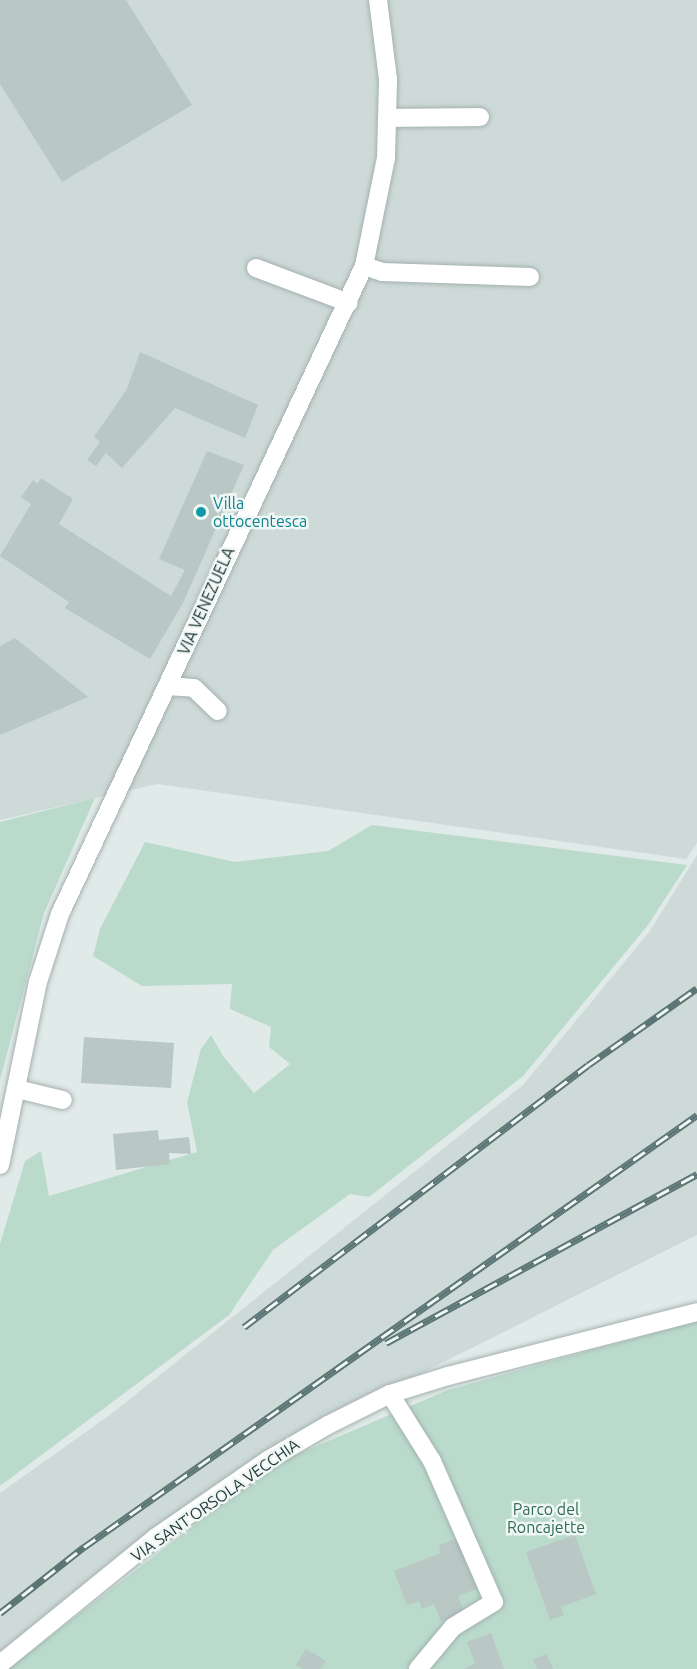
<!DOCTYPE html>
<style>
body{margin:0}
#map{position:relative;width:697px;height:1669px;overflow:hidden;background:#e0eae8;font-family:Ubuntu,sans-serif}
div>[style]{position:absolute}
.built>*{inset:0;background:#cedad8}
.green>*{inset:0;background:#badacc}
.building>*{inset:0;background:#b9c7c5}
.roads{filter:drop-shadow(0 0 2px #a3b1b0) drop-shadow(0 0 2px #a3b1b0)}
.lane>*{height:18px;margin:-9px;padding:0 9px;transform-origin:9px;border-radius:9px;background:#fff}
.street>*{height:18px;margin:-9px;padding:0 9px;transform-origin:9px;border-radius:9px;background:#fff}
.rail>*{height:7px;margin-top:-3.5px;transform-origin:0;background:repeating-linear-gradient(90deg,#f0f7f5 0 14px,#5c7575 0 28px);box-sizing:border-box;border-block:2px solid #5c7575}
.dots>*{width:16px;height:16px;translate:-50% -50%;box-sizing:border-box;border:3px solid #f0f7f5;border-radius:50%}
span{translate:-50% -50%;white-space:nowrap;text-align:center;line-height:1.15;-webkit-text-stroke:5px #f0f7f5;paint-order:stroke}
.culture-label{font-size:16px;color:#0d838f}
.left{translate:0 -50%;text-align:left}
.street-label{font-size:16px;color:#223939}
.park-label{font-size:16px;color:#2f6d58}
</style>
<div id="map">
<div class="built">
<i style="clip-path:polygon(0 0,697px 0,697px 843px,686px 859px,157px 784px,0 820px)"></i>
<i style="clip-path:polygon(697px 855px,697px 1235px,258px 1455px,57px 1610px,0 1659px,0 1493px,111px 1414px,523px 1085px,650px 931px)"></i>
</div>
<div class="green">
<i style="clip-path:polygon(95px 798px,44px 913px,0 1080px,0 822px)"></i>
<i style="clip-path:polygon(372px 825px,687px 865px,648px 925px,523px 1076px,369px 1197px,350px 1194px,273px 1250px,229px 1315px,0 1486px,0 1244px,25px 1161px,41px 1151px,49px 1196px,197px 1152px,187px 1102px,201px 1049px,211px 1035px,223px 1056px,254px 1093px,290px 1064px,269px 1047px,271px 1027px,230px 1009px,232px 984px,142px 986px,93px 956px,100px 929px,145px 842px,235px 862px,328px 851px)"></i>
<i style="clip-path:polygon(697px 1321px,697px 1669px,8px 1669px,272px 1465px,448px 1390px)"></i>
</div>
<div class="building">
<i style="clip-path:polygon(0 0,126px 0,192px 105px,62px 182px,0 84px)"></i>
<i style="clip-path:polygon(140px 352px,258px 405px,245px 438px,175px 408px,122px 468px,106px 453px,96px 466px,87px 460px,100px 442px,94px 437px,127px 389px)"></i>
<i style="clip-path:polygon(207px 451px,244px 465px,183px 603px,150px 659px,65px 608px,69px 602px,0 556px,31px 504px,21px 497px,33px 480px,37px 484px,41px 478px,73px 499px,59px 524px,171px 596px,185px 570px,159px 559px)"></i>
<i style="clip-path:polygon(15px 638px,88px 697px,0 735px,0 646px)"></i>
<i style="clip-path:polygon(84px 1037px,174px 1043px,171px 1088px,81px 1083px)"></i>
<i style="clip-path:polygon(158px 1130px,159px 1140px,189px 1137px,191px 1154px,169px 1153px,170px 1164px,116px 1170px,113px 1134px)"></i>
<i style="clip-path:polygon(575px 1535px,596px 1594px,561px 1607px,564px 1615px,550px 1620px,526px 1552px)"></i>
<i style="clip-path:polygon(458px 1538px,477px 1589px,458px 1596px,464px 1612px,441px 1621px,434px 1604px,422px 1609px,419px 1601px,407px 1605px,394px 1571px,441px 1553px,439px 1545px)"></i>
<i style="clip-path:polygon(491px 1633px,504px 1669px,464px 1669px,475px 1663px,467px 1642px)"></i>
<i style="clip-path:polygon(306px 1649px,326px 1661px,320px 1669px,303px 1669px,296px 1665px)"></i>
<i style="clip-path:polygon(546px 1654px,553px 1669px,537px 1669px,533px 1660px)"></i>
</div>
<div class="roads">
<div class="lane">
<i style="left:387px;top:118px;width:93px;rotate:-0.6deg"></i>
<i style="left:364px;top:266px;width:19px;rotate:18deg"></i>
<i style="left:382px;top:272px;width:148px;rotate:1.9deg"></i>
<i style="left:256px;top:268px;width:99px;rotate:20.6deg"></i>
<i style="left:167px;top:686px;width:27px;rotate:4deg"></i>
<i style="left:194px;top:688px;width:33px;rotate:44deg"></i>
<i style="left:17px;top:1089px;width:47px;rotate:13.4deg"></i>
<i style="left:390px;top:1394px;width:79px;rotate:57.9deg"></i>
<i style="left:432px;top:1461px;width:154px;rotate:66.3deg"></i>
<i style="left:494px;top:1602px;width:48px;rotate:148.6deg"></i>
<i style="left:453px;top:1627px;width:55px;rotate:129.8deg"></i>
</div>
<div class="street">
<i style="left:0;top:1165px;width:187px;rotate:-78.3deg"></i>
<i style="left:38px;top:982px;width:71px;rotate:-72.1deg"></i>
<i style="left:60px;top:914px;width:716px;rotate:-64.87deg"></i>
<i style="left:364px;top:266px;width:110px;rotate:-78.5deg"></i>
<i style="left:386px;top:158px;width:79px;rotate:-88.5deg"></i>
<i style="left:388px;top:79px;width:80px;rotate:-97.2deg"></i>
<i style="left:0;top:1664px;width:200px;rotate:-39.1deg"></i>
<i style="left:155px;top:1538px;width:137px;rotate:-34.6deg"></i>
<i style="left:268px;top:1460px;width:69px;rotate:-30.3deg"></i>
<i style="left:328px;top:1425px;width:69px;rotate:-26.6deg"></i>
<i style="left:390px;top:1394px;width:61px;rotate:-17.2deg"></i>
<i style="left:448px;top:1376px;width:257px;rotate:-14.4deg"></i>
</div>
</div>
<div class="rail">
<i style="left:244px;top:1327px;width:432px;rotate:-37.3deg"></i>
<i style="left:588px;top:1065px;width:133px;rotate:-35.2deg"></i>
<i style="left:386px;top:1343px;width:354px;rotate:-28.5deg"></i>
<i style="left:0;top:1613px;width:107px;rotate:-38.2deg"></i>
<i style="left:84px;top:1547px;width:750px;rotate:-35.17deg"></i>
</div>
<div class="dots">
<i style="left:201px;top:512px;background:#0f9aa8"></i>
</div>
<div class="culture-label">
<span class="left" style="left:213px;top:512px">Villa<br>ottocentesca</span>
</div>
<div class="street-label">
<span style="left:206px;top:601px;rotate:-66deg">VIA VENEZUELA</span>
<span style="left:215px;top:1500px;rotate:-35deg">VIA SANT'ORSOLA VECCHIA</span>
</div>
<div class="park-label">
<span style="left:546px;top:1518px">Parco del<br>Roncajette</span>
</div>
</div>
